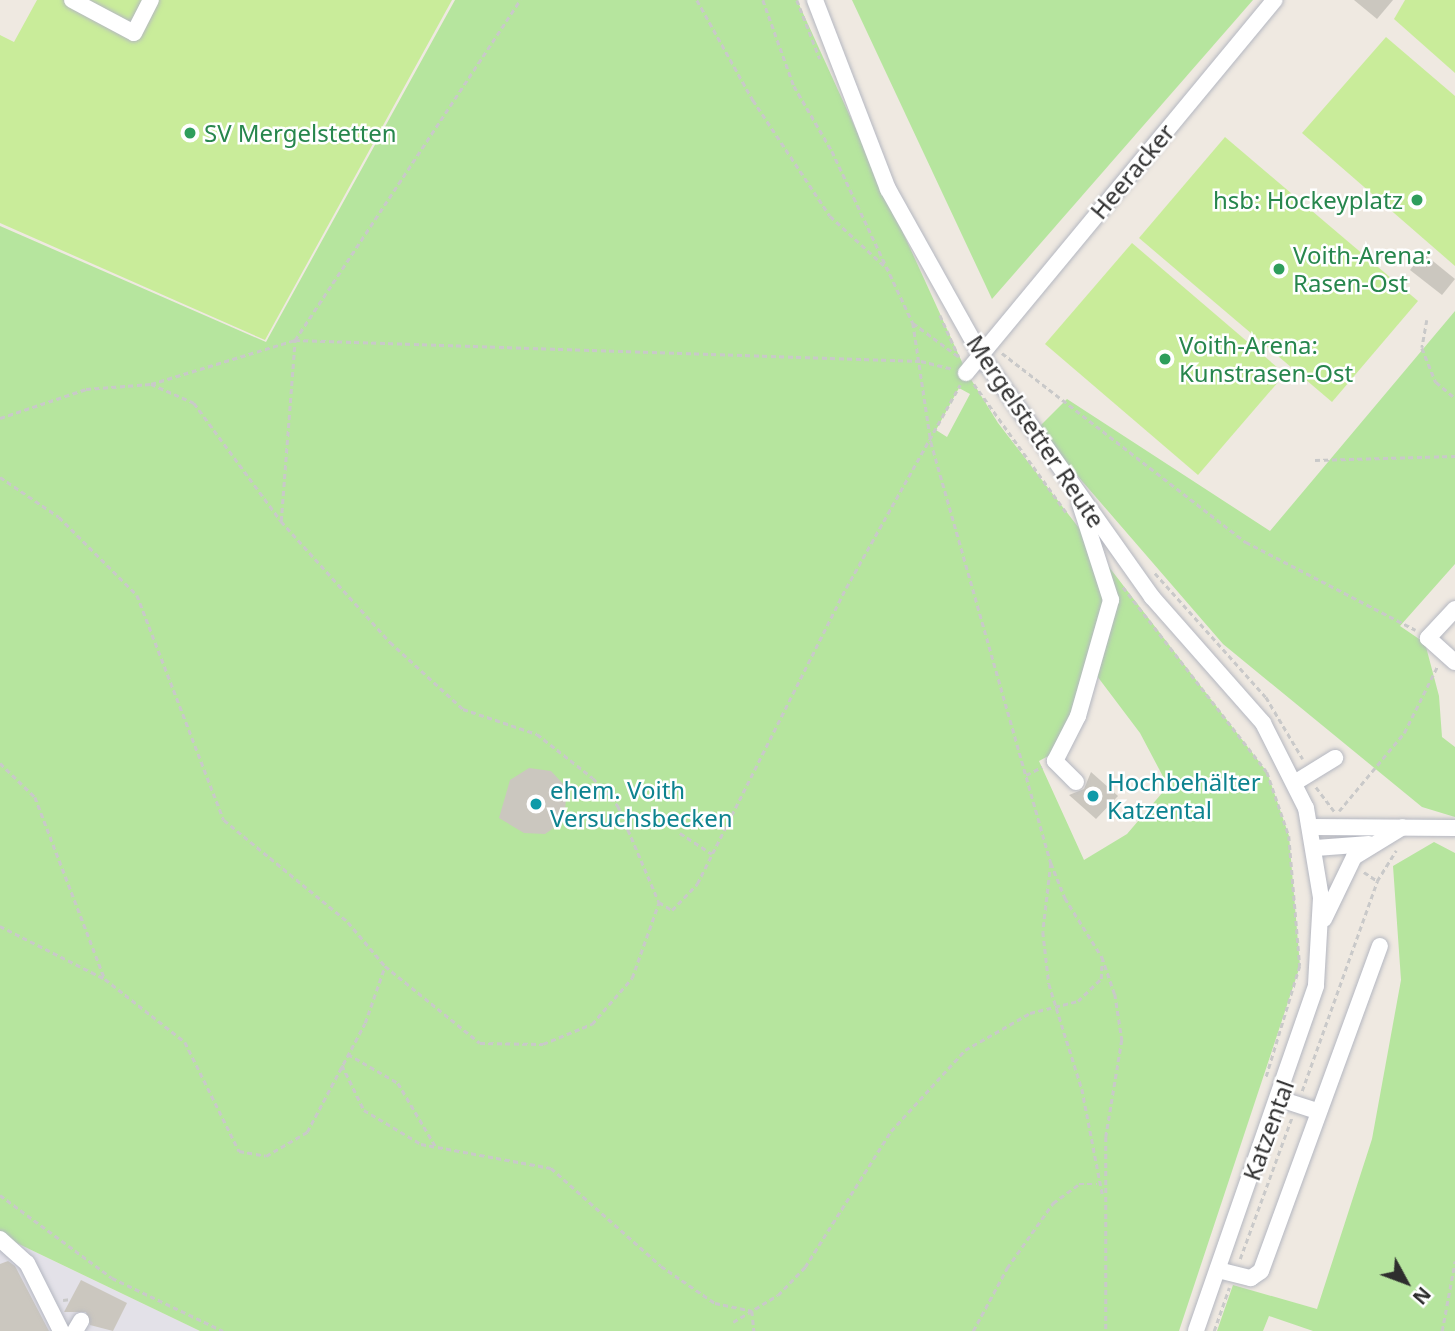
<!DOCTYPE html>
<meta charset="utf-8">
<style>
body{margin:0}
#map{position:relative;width:1455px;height:1331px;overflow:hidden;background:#efe9e1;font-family:"Noto Sans",sans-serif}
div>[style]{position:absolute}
.industrial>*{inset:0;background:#e3e1e8}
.green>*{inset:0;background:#b6e59e}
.pitch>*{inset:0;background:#c9ec9a}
.building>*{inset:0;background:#cbc7bf}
.path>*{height:2.5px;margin-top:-1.25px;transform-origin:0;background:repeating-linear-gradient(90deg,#c9c9c9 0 5px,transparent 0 8.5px)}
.roads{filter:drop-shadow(0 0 2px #b4b7c1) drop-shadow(0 0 2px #b4b7c1)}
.minor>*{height:16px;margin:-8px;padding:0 8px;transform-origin:8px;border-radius:8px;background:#fff}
.dots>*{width:19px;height:19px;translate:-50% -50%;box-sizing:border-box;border:4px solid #fff;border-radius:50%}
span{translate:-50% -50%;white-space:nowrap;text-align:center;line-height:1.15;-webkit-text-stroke:5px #fff;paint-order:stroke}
.leisure-label{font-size:24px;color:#27864d}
.left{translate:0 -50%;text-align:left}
.right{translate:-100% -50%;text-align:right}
.street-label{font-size:24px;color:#2e2e2e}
.culture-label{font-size:24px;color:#0d838f}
.north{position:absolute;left:1371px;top:1247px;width:70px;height:70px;-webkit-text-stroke:5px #fff;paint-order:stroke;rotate:131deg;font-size:19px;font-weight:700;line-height:28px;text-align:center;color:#2e2e2e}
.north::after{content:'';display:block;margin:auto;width:24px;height:32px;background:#2e2e2e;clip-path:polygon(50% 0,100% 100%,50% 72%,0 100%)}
</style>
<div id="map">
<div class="industrial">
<i style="clip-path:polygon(0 1235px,85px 1276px,200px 1331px,0 1331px)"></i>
</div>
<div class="green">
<i style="clip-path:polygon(evenodd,455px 0,797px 0,967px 373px,998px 423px,1267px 772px,1289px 836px,1300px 966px,1179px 1331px,200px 1331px,0 1235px,0 226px,266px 342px,455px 0,959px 388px,970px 394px,947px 437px,936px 430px,959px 388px,455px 0,1097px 676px,1140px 733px,1168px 786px,1127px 834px,1084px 860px,1039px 761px,1063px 748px,1097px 676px)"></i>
<i style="clip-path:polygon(852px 0,1253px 0,992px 299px)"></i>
<i style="clip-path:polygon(1455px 311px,1455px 564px,1400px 626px,1425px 643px,1439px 696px,1442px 737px,1455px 747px,1455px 817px,1422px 807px,1223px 644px,1037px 429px,1067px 399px,1270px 531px)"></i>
<i style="clip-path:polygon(1434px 842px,1455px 853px,1455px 1331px,1313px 1331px,1269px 1316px,1263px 1331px,1217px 1331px,1233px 1285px,1317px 1309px,1372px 1139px,1401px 980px,1393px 866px)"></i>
</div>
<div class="pitch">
<i style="clip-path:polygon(37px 0,452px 0,265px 340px,0 223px,0 35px,14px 42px)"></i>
<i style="clip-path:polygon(1405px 0,1455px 0,1455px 73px,1394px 19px)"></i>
<i style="clip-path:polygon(1386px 37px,1455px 96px,1455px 266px,1302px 133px)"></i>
<i style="clip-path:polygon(1225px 137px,1418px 301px,1332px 402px,1139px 238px)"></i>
<i style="clip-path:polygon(1132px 243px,1285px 374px,1198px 475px,1045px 344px)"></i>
</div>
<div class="building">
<i style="clip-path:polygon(1354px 0,1393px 0,1377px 19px)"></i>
<i style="clip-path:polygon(1423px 253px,1455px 279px,1442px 295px,1410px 270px)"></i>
<i style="clip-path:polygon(529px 768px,551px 771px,567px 788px,564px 821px,545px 834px,524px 833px,499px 818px,510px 780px)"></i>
<i style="clip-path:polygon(1091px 772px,1118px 796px,1096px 819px,1069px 795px,1084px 789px)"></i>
<i style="clip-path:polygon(8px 1261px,15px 1266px,49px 1331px,0 1331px,0 1264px)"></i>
<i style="clip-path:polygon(81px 1280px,127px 1303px,113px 1331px,90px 1325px,86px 1312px,64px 1312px)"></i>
</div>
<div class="path">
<i style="left:697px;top:0;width:115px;rotate:60.8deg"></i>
<i style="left:753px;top:100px;width:139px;rotate:56.4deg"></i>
<i style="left:830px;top:216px;width:80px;rotate:42.5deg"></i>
<i style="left:763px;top:0;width:91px;rotate:70.2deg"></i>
<i style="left:794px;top:86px;width:75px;rotate:59.7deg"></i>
<i style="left:832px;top:151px;width:190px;rotate:64.8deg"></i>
<i style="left:913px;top:323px;width:120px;rotate:81.4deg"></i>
<i style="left:931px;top:442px;width:438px;rotate:74.1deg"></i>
<i style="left:1051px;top:863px;width:38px;rotate:68deg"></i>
<i style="left:1065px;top:898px;width:70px;rotate:57.9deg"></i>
<i style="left:1102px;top:957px;width:39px;rotate:71deg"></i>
<i style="left:1115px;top:994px;width:47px;rotate:81.3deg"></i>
<i style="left:1122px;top:1040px;width:98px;rotate:99.4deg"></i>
<i style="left:1106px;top:1137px;width:194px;rotate:90deg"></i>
<i style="left:797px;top:0;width:63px;rotate:68.7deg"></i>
<i style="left:940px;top:315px;width:46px;rotate:65.7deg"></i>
<i style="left:1427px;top:320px;width:28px;rotate:100deg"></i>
<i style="left:1422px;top:348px;width:37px;rotate:68deg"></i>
<i style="left:1436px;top:382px;width:25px;rotate:40deg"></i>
<i style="left:913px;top:323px;width:56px;rotate:36.3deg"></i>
<i style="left:1002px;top:353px;width:309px;rotate:37.8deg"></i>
<i style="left:1246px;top:542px;width:191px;rotate:27.4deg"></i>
<i style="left:151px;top:384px;width:47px;rotate:23.8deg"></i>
<i style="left:194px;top:403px;width:147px;rotate:53.6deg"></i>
<i style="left:281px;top:521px;width:163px;rotate:48deg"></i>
<i style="left:390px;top:642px;width:99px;rotate:42.5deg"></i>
<i style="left:463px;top:709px;width:78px;rotate:18.7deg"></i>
<i style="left:537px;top:734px;width:71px;rotate:38.2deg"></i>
<i style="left:593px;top:778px;width:38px;rotate:48deg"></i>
<i style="left:618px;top:806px;width:104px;rotate:66.9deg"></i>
<i style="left:659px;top:902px;width:15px;rotate:32deg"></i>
<i style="left:672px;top:910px;width:36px;rotate:-46deg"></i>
<i style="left:697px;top:884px;width:331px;rotate:-63.3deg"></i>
<i style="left:846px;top:588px;width:233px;rotate:-60.7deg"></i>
<i style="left:974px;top:384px;width:158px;rotate:54.3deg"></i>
<i style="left:0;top:418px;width:91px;rotate:-18.6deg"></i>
<i style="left:86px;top:389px;width:65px;rotate:-4.4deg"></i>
<i style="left:151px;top:384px;width:151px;rotate:-17deg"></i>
<i style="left:295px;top:340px;width:626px;rotate:1.92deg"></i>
<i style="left:921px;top:361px;width:33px;rotate:14deg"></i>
<i style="left:1315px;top:460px;width:140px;rotate:-1.6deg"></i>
<i style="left:0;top:477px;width:71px;rotate:34.1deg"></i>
<i style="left:59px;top:517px;width:110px;rotate:45deg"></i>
<i style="left:137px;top:595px;width:241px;rotate:68.9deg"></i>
<i style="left:224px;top:820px;width:161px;rotate:39.4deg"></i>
<i style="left:348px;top:922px;width:57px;rotate:49.9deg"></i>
<i style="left:385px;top:966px;width:122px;rotate:39deg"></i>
<i style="left:480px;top:1043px;width:63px;rotate:0.9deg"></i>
<i style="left:543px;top:1044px;width:53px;rotate:-22.2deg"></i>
<i style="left:592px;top:1024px;width:61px;rotate:-49deg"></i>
<i style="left:632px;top:978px;width:81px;rotate:-70.4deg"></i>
<i style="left:281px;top:521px;width:182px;rotate:-85.6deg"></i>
<i style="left:295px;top:340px;width:408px;rotate:-56.5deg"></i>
<i style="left:1155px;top:573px;width:166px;rotate:48.2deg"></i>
<i style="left:1266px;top:697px;width:72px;rotate:59.2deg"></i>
<i style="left:1123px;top:587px;width:234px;rotate:52.1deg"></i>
<i style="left:1267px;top:772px;width:68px;rotate:71deg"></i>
<i style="left:1289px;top:836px;width:130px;rotate:85.2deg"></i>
<i style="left:1300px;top:966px;width:117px;rotate:106.9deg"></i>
<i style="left:0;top:763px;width:49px;rotate:44.2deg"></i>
<i style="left:35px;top:797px;width:195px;rotate:69deg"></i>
<i style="left:1026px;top:775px;width:18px;rotate:-27deg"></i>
<i style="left:1316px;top:787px;width:31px;rotate:53deg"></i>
<i style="left:1339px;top:811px;width:102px;rotate:-50.2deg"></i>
<i style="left:1404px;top:733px;width:76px;rotate:-63.4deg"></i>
<i style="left:680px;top:833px;width:38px;rotate:33deg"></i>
<i style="left:1051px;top:863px;width:69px;rotate:96.6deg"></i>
<i style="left:1043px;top:932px;width:52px;rotate:83.4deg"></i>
<i style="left:1049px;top:984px;width:110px;rotate:72.6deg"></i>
<i style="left:1082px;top:1089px;width:110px;rotate:79deg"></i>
<i style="left:1364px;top:872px;width:14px;rotate:34deg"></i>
<i style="left:0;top:926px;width:118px;rotate:26.8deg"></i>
<i style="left:105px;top:979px;width:102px;rotate:38.2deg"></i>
<i style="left:185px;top:1042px;width:122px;rotate:63.6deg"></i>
<i style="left:239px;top:1151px;width:27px;rotate:10deg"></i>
<i style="left:266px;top:1156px;width:48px;rotate:-30.3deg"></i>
<i style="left:307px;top:1132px;width:123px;rotate:-62deg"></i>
<i style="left:365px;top:1023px;width:60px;rotate:-70.7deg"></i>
<i style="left:348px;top:1054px;width:58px;rotate:30.1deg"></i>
<i style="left:398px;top:1083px;width:74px;rotate:59.3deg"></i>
<i style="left:342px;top:1065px;width:50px;rotate:63.9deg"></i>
<i style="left:364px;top:1110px;width:66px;rotate:30.8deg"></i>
<i style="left:421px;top:1144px;width:132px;rotate:10.5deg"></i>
<i style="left:551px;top:1168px;width:147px;rotate:41.7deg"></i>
<i style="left:661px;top:1266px;width:65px;rotate:34.4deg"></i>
<i style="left:715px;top:1303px;width:38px;rotate:12deg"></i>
<i style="left:752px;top:1311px;width:20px;rotate:84deg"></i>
<i style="left:1302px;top:1091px;width:223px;rotate:-70.3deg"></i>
<i style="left:1377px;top:881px;width:36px;rotate:-58deg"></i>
<i style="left:0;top:1195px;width:139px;rotate:36.5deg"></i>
<i style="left:112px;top:1278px;width:123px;rotate:25.5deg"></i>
<i style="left:1240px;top:1259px;width:151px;rotate:-69.9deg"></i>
<i style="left:63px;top:1300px;width:8px;rotate:-7deg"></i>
<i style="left:733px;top:1322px;width:52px;rotate:-31deg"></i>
<i style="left:778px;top:1295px;width:39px;rotate:-46deg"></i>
<i style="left:805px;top:1267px;width:161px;rotate:-57.7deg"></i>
<i style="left:891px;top:1131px;width:110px;rotate:-47.6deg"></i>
<i style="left:965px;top:1050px;width:75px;rotate:-29.6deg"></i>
<i style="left:1030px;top:1013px;width:49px;rotate:-14deg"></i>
<i style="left:1078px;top:1001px;width:32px;rotate:-44deg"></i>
<i style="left:1101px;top:979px;width:18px;rotate:-87deg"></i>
<i style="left:973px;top:1331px;width:72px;rotate:-61.6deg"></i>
<i style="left:1007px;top:1268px;width:80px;rotate:-54.7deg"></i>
<i style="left:1053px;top:1203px;width:32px;rotate:-36deg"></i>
<i style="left:1079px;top:1184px;width:18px"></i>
<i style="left:1214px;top:1331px;width:46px;rotate:-70.8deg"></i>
<i style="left:1442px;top:1331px;width:71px;rotate:-79.5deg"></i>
</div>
<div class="roads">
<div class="minor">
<i style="left:72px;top:0;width:70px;rotate:28deg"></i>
<i style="left:134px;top:33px;width:37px;rotate:-63deg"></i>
<i style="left:815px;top:0;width:203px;rotate:68.9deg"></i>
<i style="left:888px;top:189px;width:193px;rotate:60.8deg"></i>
<i style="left:982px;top:357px;width:294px;rotate:54.7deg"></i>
<i style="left:1152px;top:597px;width:168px;rotate:48.6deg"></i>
<i style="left:1263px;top:723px;width:95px;rotate:63.2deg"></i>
<i style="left:1306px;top:808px;width:91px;rotate:80.5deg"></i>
<i style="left:1321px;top:898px;width:88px;rotate:93.3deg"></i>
<i style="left:1316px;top:986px;width:365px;rotate:109.2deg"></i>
<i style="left:966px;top:373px;width:484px;rotate:-50.4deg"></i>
<i style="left:1455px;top:609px;width:40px;rotate:133deg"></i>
<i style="left:1428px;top:638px;width:36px;rotate:42deg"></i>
<i style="left:1076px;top:782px;width:30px;rotate:-135deg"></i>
<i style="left:1055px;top:761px;width:51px;rotate:-62.9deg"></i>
<i style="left:1078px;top:716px;width:121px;rotate:-74.1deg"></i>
<i style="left:1111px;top:600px;width:101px;rotate:-107.9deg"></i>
<i style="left:1296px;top:782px;width:46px;rotate:-31.6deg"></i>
<i style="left:1311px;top:827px;width:144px;rotate:0.4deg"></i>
<i style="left:1316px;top:848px;width:53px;rotate:-4.3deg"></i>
<i style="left:1324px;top:919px;width:69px;rotate:-64.2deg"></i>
<i style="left:1354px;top:857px;width:57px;rotate:-31.5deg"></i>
<i style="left:1280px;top:1099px;width:40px;rotate:18deg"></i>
<i style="left:0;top:1239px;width:36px;rotate:42deg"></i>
<i style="left:27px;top:1263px;width:76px;rotate:63.4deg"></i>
<i style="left:1218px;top:1270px;width:34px;rotate:14deg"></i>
<i style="left:1251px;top:1278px;width:12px;rotate:-35deg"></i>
<i style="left:1261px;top:1271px;width:346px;rotate:-69.9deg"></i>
<i style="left:75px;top:1331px;width:12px;rotate:-59deg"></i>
</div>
</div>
<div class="dots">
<i style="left:190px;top:133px;background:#2e9e5b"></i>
<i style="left:1417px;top:200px;background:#2e9e5b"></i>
<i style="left:1279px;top:269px;background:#2e9e5b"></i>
<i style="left:1165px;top:359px;background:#2e9e5b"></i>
<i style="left:1093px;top:796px;background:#0f9aa8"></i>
<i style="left:536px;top:804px;background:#0f9aa8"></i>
</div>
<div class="leisure-label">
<span class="left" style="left:204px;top:133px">SV Mergelstetten</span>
<span class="right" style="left:1403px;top:200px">hsb: Hockeyplatz</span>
<span class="left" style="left:1293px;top:269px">Voith-Arena:<br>Rasen-Ost</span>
<span class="left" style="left:1179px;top:359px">Voith-Arena:<br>Kunstrasen-Ost</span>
</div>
<div class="street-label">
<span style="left:1132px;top:171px;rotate:-50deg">Heeracker</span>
<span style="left:1036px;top:431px;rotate:56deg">Mergelstetter Reute</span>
<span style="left:1268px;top:1130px;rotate:-70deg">Katzental</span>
</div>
<div class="culture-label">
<span class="left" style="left:1107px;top:796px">Hochbehälter<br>Katzental</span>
<span class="left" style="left:550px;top:804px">ehem. Voith<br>Versuchsbecken</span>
</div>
<div class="north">N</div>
</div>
